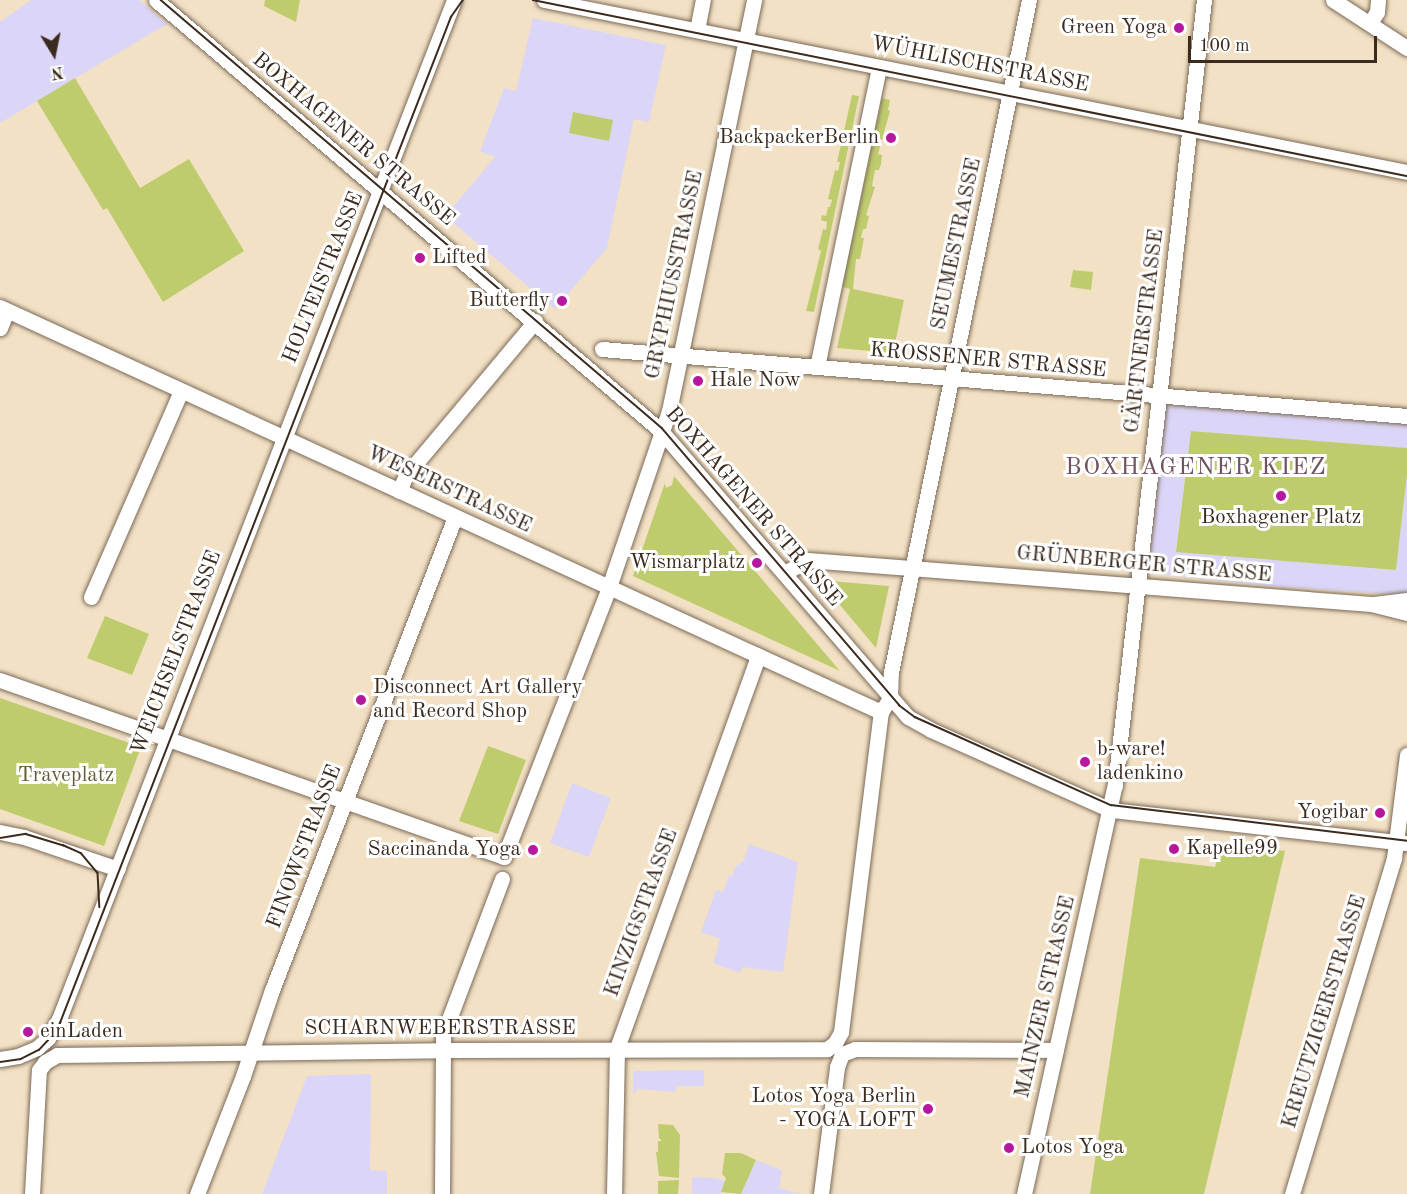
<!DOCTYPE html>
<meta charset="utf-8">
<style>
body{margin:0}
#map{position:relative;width:1407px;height:1194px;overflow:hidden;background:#f3e1c5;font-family:"Old Standard TT",serif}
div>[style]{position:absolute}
.built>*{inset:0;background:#dbd6f7}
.green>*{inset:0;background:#bfcc6e}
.roads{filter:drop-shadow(0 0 2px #7b6a58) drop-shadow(0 0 2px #7b6a58)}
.minor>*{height:15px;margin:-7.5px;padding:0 7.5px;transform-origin:7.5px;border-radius:7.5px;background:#fff}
.tram>*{height:1.5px;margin:-0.75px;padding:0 0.75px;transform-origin:0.75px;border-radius:0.75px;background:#3b2a1e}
.dots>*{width:16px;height:16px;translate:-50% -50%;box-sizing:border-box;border:3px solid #fff;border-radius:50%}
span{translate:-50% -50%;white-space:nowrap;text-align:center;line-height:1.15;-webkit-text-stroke:6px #fff;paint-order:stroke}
.poi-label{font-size:21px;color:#3b2a1e}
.right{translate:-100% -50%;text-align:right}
.left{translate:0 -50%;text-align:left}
.street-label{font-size:21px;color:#3b2a1e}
.park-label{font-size:21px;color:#635b36}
.quarter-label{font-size:24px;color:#715261;letter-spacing:1.5px}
.north{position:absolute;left:24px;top:24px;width:60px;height:60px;-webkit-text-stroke:4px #fff;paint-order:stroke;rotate:170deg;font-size:16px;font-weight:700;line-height:24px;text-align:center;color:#3b2a1e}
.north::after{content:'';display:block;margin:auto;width:21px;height:27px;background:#3b2a1e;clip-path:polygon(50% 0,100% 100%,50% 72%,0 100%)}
.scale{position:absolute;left:1188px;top:36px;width:189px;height:27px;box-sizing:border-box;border:3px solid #3b2a1e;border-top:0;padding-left:8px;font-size:18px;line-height:21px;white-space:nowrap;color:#3b2a1e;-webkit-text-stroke:4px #fff;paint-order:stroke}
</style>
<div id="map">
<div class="built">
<i style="clip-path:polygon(31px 0,139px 0,167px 24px,0 123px,0 22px)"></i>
<i style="clip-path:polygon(533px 18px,666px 45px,649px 122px,634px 119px,607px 248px,555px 309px,445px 216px,495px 157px,480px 151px,504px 88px,516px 91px)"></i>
<i style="clip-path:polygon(1175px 404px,1407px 423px,1407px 448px,1191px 431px,1176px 551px,1396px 570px,1407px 474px,1407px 595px,1270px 586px,1148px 573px,1165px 409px)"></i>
<i style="clip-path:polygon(572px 783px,611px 798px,589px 857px,550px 843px)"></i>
<i style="clip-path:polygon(749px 844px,798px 862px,783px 972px,743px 967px,740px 973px,713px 963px,720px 939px,701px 932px,716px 890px,723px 892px,729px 875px,732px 876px,735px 867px,744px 860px)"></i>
<i style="clip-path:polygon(704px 1070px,704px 1086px,677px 1086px,675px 1092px,638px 1089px,633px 1094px,633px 1073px,635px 1071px)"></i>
<i style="clip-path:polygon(371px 1074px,370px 1170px,387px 1171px,387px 1194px,262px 1194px,307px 1076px)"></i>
<i style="clip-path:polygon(756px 1160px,782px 1170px,779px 1188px,802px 1194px,741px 1194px)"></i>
<i style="clip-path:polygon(692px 1177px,715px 1178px,725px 1181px,721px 1192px,724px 1194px,692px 1194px)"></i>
</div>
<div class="green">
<i style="clip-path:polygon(265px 0,300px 0,296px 22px,264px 6px)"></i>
<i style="clip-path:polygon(75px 78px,140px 188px,189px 159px,244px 251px,163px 302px,107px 208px,103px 210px,37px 101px)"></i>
<i style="clip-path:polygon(852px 95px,859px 96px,814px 312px,806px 311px,821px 251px,818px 249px,823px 229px,826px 230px,827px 222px,821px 220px,822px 215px,826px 216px,828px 207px,830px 207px,832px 200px,828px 199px,835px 170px,838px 171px,840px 162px,837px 162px)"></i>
<i style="clip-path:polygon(882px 98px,890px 100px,888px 110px,890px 111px,878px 154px,882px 155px,881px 164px,879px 170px,875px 170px,872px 186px,875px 187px,866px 215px,869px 216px,866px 229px,863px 229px,861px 238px,864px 238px,860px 259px,856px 259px,853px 289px,904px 300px,893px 353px,837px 348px,850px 289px,842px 287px)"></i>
<i style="clip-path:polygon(573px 112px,613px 120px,609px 141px,569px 133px)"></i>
<i style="clip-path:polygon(1073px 270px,1093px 272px,1091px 290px,1070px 287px)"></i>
<i style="clip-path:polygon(1191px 431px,1407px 448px,1407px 474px,1396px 570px,1176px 552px)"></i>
<i style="clip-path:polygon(674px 476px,744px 558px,840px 671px,633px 576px,665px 483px,666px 488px,672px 485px)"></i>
<i style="clip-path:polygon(819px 580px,889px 586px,876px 648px)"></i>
<i style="clip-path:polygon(105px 616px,149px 634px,132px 675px,87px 658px)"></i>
<i style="clip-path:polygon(0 698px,141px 747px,104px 846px,0 809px)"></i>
<i style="clip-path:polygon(488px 746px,526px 760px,498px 834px,459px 821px)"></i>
<i style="clip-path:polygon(1222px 844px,1285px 851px,1204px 1194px,1090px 1194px,1140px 858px,1215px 867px)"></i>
<i style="clip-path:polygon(658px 1124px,673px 1125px,680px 1135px,679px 1178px,659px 1176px,656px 1152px,658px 1152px,658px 1141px,662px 1141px,659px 1138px)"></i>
<i style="clip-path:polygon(725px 1153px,741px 1153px,756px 1160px,741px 1194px,721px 1192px,726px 1178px,722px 1174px)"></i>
<i style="clip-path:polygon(679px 1180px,678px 1194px,658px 1194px,658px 1181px)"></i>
</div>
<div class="roads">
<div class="minor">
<i style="left:156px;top:0;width:664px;rotate:40.48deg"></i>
<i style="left:661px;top:431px;width:378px;rotate:49.2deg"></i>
<i style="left:908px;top:717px;width:26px;rotate:29deg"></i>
<i style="left:931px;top:730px;width:197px;rotate:24deg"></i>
<i style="left:1111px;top:810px;width:298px;rotate:6.4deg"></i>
<i style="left:544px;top:0;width:880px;rotate:11.27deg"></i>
<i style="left:1333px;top:0;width:88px;rotate:33deg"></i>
<i style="left:1370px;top:23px;width:13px;rotate:-58deg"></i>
<i style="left:1377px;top:12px;width:12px;rotate:-85deg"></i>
<i style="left:697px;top:30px;width:31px;rotate:-79deg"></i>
<i style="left:0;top:307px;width:970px;rotate:24.69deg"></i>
<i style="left:0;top:328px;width:18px;rotate:-68deg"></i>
<i style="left:602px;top:349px;width:808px;rotate:4.76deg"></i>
<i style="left:817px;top:367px;width:306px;rotate:-78.3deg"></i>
<i style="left:399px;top:491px;width:17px;rotate:-66deg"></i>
<i style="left:406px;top:475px;width:201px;rotate:-50deg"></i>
<i style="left:784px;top:573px;width:27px;rotate:-28deg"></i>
<i style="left:808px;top:560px;width:565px;rotate:4.47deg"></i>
<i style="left:1371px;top:604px;width:37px;rotate:14deg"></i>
<i style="left:91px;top:597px;width:225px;rotate:-66.4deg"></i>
<i style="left:1374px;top:604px;width:33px;rotate:-7deg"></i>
<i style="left:0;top:680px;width:534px;rotate:19.35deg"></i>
<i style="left:504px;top:857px;width:290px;rotate:-68.7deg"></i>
<i style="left:609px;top:587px;width:186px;rotate:-71.2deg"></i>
<i style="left:669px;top:411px;width:420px;rotate:-78.3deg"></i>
<i style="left:0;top:832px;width:25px;rotate:12deg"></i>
<i style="left:24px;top:837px;width:99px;rotate:18.8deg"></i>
<i style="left:0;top:1059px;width:18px;rotate:-9deg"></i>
<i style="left:18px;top:1056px;width:21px;rotate:-23deg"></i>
<i style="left:37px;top:1048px;width:15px;rotate:-42deg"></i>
<i style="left:48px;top:1038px;width:22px;rotate:-60deg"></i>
<i style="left:59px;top:1019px;width:1093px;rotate:-68.81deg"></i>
<i style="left:32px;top:1194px;width:124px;rotate:-86.8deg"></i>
<i style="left:39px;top:1070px;width:10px;rotate:-53deg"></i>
<i style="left:45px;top:1062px;width:14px;rotate:-30deg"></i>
<i style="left:57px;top:1055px;width:385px;rotate:-0.7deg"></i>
<i style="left:442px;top:1050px;width:385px;rotate:-0.1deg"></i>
<i style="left:827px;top:1049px;width:10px;rotate:-37deg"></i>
<i style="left:835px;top:1043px;width:13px;rotate:-61deg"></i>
<i style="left:841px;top:1032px;width:322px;rotate:-82.9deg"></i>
<i style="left:881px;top:712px;width:17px;rotate:-57deg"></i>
<i style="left:890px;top:698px;width:26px;rotate:-88deg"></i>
<i style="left:891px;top:672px;width:686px;rotate:-78.4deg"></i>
<i style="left:197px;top:1194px;width:127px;rotate:-68.7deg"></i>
<i style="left:243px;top:1076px;width:91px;rotate:-71.4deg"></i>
<i style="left:272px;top:990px;width:507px;rotate:-68.85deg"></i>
<i style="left:442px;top:1194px;width:159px;rotate:-89.6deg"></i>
<i style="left:443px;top:1035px;width:167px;rotate:-69.3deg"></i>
<i style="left:614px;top:1194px;width:146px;rotate:-88.8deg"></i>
<i style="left:617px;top:1048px;width:417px;rotate:-70.2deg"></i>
<i style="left:821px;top:1194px;width:128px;rotate:-82.8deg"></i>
<i style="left:837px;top:1067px;width:14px;rotate:-69deg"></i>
<i style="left:842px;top:1054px;width:14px;rotate:-21deg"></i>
<i style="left:855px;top:1049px;width:201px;rotate:0.3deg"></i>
<i style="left:1024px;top:1194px;width:419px;rotate:-77.5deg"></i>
<i style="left:1115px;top:785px;width:790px;rotate:-83.53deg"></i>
<i style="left:1292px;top:1194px;width:351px;rotate:-73.1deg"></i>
<i style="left:1394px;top:858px;width:104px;rotate:-82.8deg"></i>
</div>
</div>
<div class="tram">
<i style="left:161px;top:0;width:659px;rotate:40.51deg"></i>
<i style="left:662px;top:428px;width:365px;rotate:49.4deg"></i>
<i style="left:899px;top:705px;width:20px;rotate:37deg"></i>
<i style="left:915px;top:717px;width:215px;rotate:24.2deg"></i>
<i style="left:1111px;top:805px;width:298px;rotate:6.9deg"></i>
<i style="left:533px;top:0;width:892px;rotate:11.39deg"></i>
<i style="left:0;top:838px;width:26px;rotate:-9deg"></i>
<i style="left:26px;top:834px;width:39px;rotate:17deg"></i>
<i style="left:63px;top:845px;width:20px;rotate:24deg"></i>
<i style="left:81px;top:853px;width:26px;rotate:50deg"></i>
<i style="left:98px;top:873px;width:34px;rotate:87deg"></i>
<i style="left:0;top:1062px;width:21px;rotate:-8deg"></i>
<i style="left:21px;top:1059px;width:20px;rotate:-27deg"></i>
<i style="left:39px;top:1050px;width:22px;rotate:-47deg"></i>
<i style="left:54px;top:1034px;width:13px;rotate:-61deg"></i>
<i style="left:60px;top:1023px;width:1079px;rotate:-68.76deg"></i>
<i style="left:451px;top:17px;width:21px;rotate:-55deg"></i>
</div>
<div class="dots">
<i style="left:1179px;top:28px;background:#b5179e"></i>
<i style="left:891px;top:138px;background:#b5179e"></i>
<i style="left:420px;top:258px;background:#b5179e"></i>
<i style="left:562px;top:301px;background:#b5179e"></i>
<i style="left:698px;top:381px;background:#b5179e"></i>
<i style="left:1281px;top:496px;background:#b5179e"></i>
<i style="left:757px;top:563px;background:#b5179e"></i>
<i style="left:361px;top:700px;background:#b5179e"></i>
<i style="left:1085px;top:762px;background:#b5179e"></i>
<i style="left:1380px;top:813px;background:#b5179e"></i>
<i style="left:1174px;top:849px;background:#b5179e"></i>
<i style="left:533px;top:850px;background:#b5179e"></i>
<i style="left:28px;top:1032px;background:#b5179e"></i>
<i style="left:928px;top:1109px;background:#b5179e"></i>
<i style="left:1009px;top:1148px;background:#b5179e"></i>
</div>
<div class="poi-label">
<span class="right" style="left:1167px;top:28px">Green Yoga</span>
<span class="right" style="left:879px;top:138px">BackpackerBerlin</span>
<span class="left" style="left:432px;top:258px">Lifted</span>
<span class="right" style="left:550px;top:301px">Butterfly</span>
<span class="left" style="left:710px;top:381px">Hale Now</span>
<span style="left:1281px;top:518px">Boxhagener Platz</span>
<span class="right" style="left:745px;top:563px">Wismarplatz</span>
<span class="left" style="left:373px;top:700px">Disconnect Art Gallery<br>and Record Shop</span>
<span class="left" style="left:1097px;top:762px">b-ware!<br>ladenkino</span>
<span class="right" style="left:1368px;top:813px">Yogibar</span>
<span class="left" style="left:1186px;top:849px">Kapelle99</span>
<span class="right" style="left:521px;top:850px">Saccinanda Yoga</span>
<span class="left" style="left:40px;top:1032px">einLaden</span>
<span class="right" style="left:916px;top:1109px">Lotos Yoga Berlin<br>- YOGA LOFT</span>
<span class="left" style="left:1021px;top:1148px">Lotos Yoga</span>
</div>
<div class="street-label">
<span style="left:980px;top:65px;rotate:11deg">WÜHLISCHSTRASSE</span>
<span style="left:353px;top:140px;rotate:40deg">BOXHAGENER STRASSE</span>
<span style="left:957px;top:244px;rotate:-78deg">SEUMESTRASSE</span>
<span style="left:675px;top:275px;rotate:-78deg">GRYPHIUSSTRASSE</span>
<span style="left:324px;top:278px;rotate:-68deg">HOLTEISTRASSE</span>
<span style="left:1145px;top:331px;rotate:-83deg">GÄRTNERSTRASSE</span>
<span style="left:988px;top:361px;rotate:5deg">KROSSENER STRASSE</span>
<span style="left:449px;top:490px;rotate:25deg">WESERSTRASSE</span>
<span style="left:753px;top:507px;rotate:49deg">BOXHAGENER STRASSE</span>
<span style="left:1144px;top:565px;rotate:5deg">GRÜNBERGER STRASSE</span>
<span style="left:177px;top:653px;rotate:-69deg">WEICHSELSTRASSE</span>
<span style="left:305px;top:847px;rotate:-69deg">FINOWSTRASSE</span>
<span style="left:642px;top:913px;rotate:-70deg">KINZIGSTRASSE</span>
<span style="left:1046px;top:997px;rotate:-77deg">MAINZER STRASSE</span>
<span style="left:1325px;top:1012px;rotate:-73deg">KREUTZIGERSTRASSE</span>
<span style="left:440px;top:1029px">SCHARNWEBERSTRASSE</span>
</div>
<div class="park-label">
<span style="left:66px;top:776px">Traveplatz</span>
</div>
<div class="quarter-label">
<span style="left:1196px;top:469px">BOXHAGENER KIEZ</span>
</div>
<div class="north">N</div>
<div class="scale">100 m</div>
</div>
